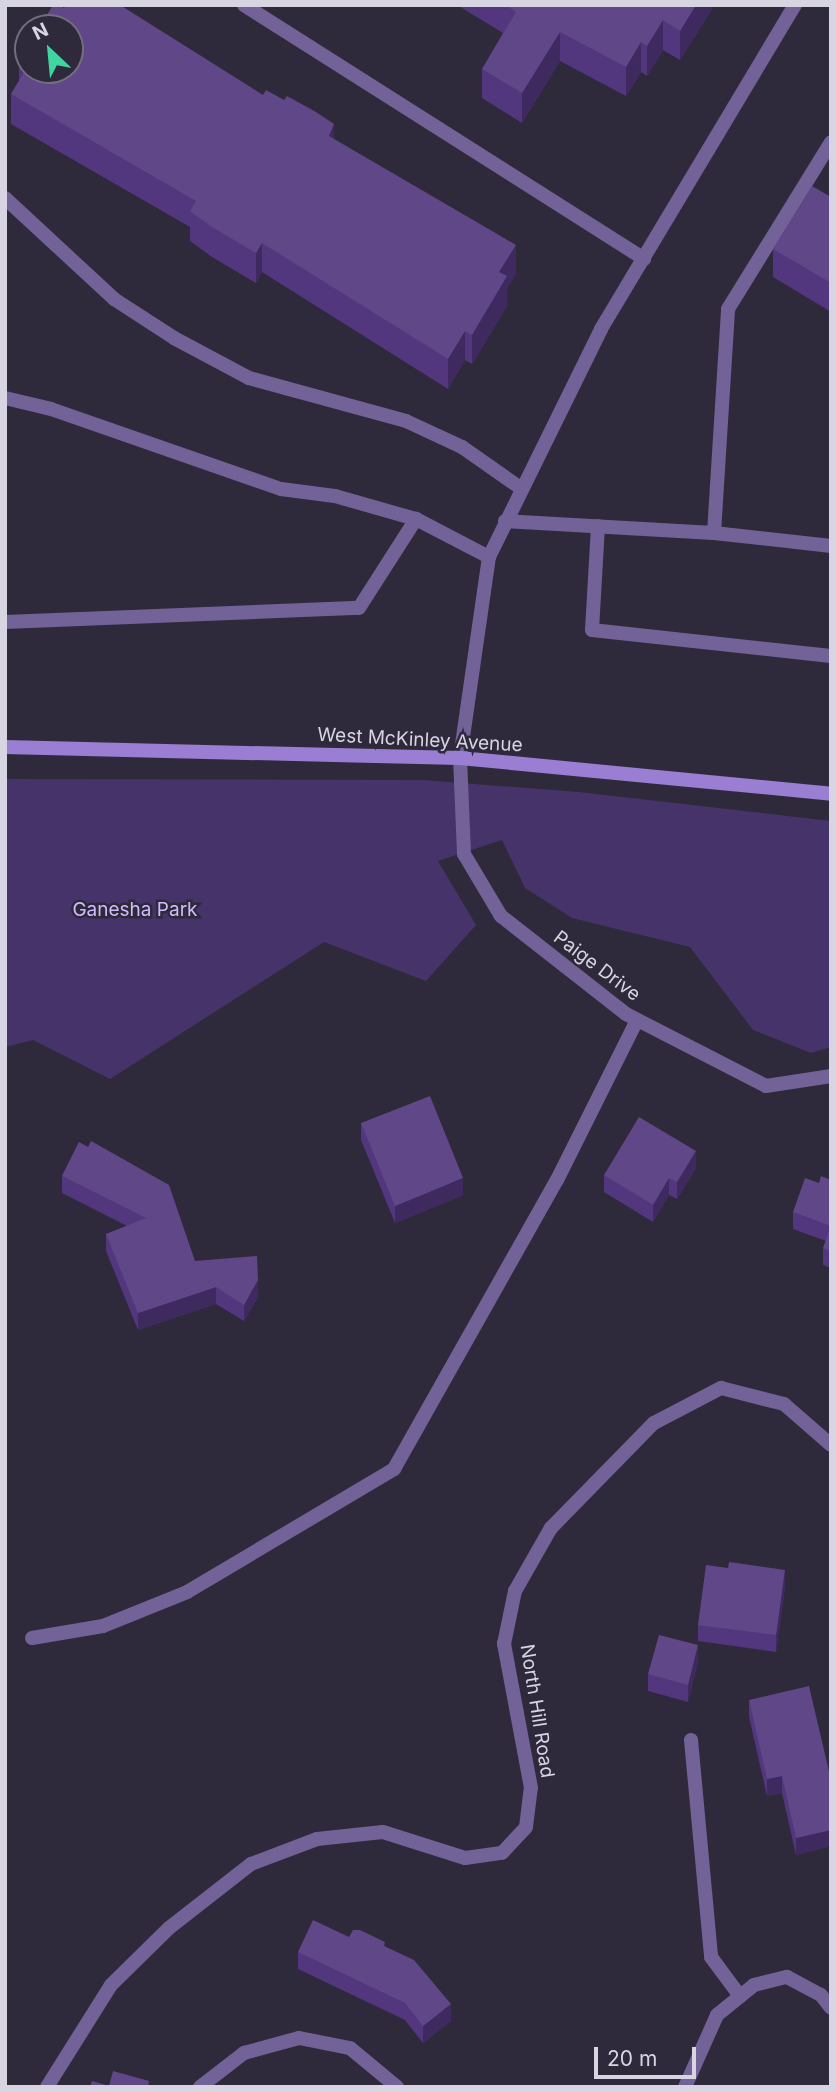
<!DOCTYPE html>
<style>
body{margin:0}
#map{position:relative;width:836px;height:2092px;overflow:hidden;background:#2f293c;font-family:Inter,sans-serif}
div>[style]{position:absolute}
.green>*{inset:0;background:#463369}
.service>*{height:14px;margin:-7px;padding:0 7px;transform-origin:7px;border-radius:7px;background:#726297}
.minor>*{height:14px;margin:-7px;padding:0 7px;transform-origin:7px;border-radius:7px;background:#726297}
.secondary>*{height:14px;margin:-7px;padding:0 7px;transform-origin:7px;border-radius:7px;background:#9a7ed3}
.wall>*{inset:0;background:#52367e}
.shaded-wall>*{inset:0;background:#3e2a5f}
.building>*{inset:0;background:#604788}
span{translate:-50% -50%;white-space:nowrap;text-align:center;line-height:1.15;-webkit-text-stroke:5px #2f293c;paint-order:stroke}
.street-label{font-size:19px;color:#d8d5e2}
.park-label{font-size:19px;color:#cfbbfd}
.frame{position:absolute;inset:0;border:7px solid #d8d5e2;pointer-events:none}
.north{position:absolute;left:14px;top:14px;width:70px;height:70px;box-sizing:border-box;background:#2f293c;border:2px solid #736e7e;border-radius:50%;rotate:334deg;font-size:19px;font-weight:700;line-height:28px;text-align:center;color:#d8d5e2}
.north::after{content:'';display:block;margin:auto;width:24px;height:32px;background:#40d4a1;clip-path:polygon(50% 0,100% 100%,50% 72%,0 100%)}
.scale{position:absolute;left:594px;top:2047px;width:102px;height:32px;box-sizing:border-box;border:4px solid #d8d5e2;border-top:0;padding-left:9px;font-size:21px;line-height:24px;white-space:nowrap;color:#d8d5e2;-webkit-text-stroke:5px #2f293c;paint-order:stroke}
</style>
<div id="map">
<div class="green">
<i style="clip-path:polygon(5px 779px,423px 780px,579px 792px,831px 821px,831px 1047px,811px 1053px,753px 1030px,690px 947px,572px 918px,525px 888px,502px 840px,438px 861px,476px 925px,426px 981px,324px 942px,110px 1079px,33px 1040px,5px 1047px)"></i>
</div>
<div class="service">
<i style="left:244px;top:5px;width:474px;rotate:32.4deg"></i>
<i style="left:5px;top:198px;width:149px;rotate:42.8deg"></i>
<i style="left:114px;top:299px;width:72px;rotate:33deg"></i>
<i style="left:174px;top:338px;width:85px;rotate:28.1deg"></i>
<i style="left:249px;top:378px;width:163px;rotate:15.3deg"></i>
<i style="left:406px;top:421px;width:62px;rotate:24.9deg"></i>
<i style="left:462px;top:447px;width:73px;rotate:35deg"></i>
<i style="left:5px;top:398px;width:47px;rotate:13.4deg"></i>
<i style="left:51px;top:409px;width:244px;rotate:19.2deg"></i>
<i style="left:281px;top:489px;width:54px;rotate:7.4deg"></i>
<i style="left:335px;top:496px;width:84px;rotate:15.9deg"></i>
<i style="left:416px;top:519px;width:82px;rotate:27.5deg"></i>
<i style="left:505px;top:521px;width:209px;rotate:3.3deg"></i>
<i style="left:714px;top:533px;width:118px;rotate:6.3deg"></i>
<i style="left:598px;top:526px;width:104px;rotate:93.3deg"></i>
<i style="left:592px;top:630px;width:240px;rotate:6.2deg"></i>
<i style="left:714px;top:533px;width:224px;rotate:-86.4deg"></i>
<i style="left:728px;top:309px;width:196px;rotate:-58.3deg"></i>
<i style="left:5px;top:622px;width:354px;rotate:-2.3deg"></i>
<i style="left:359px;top:608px;width:106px;rotate:-57.4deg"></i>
<i style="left:460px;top:758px;width:203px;rotate:-81.8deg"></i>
<i style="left:489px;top:557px;width:254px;rotate:-63.8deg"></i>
<i style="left:601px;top:329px;width:378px;rotate:-59.1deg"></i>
<i style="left:32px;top:1638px;width:72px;rotate:-9.6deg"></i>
<i style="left:103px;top:1626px;width:91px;rotate:-22deg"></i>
<i style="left:187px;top:1592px;width:241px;rotate:-30.7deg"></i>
<i style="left:394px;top:1469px;width:332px;rotate:-60.6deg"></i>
<i style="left:557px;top:1180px;width:179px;rotate:-63.4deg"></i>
<i style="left:691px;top:1740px;width:218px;rotate:84.7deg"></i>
<i style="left:711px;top:1957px;width:49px;rotate:53.4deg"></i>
</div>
<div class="minor">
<i style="left:460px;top:758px;width:96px;rotate:87.6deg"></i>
<i style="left:464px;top:854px;width:72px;rotate:59.2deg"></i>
<i style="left:501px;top:916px;width:159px;rotate:38.1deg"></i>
<i style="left:626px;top:1014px;width:157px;rotate:27.2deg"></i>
<i style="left:766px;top:1086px;width:66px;rotate:-8.7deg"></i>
<i style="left:47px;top:2087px;width:120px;rotate:-57.9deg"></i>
<i style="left:111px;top:1985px;width:81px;rotate:-44.5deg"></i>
<i style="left:169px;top:1928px;width:104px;rotate:-38deg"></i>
<i style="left:251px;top:1864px;width:71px;rotate:-20.7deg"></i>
<i style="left:317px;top:1839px;width:66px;rotate:-6.1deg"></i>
<i style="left:383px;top:1832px;width:86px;rotate:17.6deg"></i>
<i style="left:465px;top:1858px;width:37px;rotate:-8deg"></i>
<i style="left:502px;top:1853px;width:35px;rotate:-47deg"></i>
<i style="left:526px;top:1827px;width:39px;rotate:-83deg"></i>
<i style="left:531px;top:1788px;width:147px;rotate:-100.6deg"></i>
<i style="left:504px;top:1644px;width:54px;rotate:-78.3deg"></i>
<i style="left:515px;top:1591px;width:73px;rotate:-60.3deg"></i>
<i style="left:551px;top:1528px;width:147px;rotate:-45.6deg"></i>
<i style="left:654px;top:1423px;width:76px;rotate:-27.6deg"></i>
<i style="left:721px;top:1388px;width:65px;rotate:14.3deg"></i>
<i style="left:784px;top:1404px;width:62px;rotate:41.1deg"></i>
<i style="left:200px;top:2087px;width:56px;rotate:-37.7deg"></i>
<i style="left:244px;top:2053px;width:57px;rotate:-15.3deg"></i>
<i style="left:299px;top:2038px;width:52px;rotate:11.1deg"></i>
<i style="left:350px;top:2048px;width:61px;rotate:39.7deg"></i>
<i style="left:685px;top:2087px;width:79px;rotate:-66deg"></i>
<i style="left:717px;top:2015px;width:48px;rotate:-39deg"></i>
<i style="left:754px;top:1985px;width:34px;rotate:-14deg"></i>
<i style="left:787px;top:1977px;width:38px;rotate:28deg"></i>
<i style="left:821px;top:1995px;width:16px;rotate:52deg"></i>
</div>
<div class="secondary">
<i style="left:5px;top:747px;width:455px;rotate:1.4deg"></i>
<i style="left:460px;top:758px;width:373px;rotate:5.5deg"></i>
</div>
<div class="wall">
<i style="clip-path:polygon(457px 5px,712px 5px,712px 9px,680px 60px,663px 50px,647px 76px,641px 72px,626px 96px,560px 61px,522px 123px,482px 98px,482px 69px,503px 33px)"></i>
<i style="clip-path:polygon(19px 62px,334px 139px,516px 274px,507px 288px,507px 306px,472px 364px,465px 360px,448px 389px,262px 272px,256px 283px,212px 257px,190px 241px,190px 227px,11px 124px,11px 94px,19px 81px)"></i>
<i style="clip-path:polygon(831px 197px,831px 312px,773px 277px,773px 249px)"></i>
<i style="clip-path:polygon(361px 1123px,463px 1195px,395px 1223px,361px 1140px)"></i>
<i style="clip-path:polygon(79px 1142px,195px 1261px,258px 1297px,244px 1321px,216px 1304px,138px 1330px,106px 1251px,106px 1234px,127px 1226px,62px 1193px,62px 1176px)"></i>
<i style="clip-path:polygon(696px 1168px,677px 1199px,669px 1195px,653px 1222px,604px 1192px,604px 1175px)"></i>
<i style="clip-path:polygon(831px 1180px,831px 1268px,823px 1265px,823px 1248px,826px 1241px,793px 1229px,793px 1212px,819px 1183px)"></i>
<i style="clip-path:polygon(785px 1587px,776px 1652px,698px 1641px,698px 1625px)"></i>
<i style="clip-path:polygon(698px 1662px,688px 1702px,648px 1691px,648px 1674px)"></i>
<i style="clip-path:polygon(749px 1700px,831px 1780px,831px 1846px,796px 1855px,782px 1793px,767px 1796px,749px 1717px)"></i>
<i style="clip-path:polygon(349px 1937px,385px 1946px,451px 2021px,423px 2043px,405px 2020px,298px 1969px,298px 1952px)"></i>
</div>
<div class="shaded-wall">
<i style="clip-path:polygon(696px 5px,712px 5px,712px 9px,680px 60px,680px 31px)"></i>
<i style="clip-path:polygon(663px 20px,663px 50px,647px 76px,647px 46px)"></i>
<i style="clip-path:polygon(560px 32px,560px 61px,522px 123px,522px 93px)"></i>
<i style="clip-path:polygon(641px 42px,641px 72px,626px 96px,626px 67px)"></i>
<i style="clip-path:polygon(334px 124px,334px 154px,329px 136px)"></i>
<i style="clip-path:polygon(262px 243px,262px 272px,256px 283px,256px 253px)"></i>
<i style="clip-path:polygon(516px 245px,516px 274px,507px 288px,507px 306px,472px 364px,472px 335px,499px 272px)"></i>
<i style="clip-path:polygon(465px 331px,465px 360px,448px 389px,448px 359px)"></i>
<i style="clip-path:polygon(696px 1151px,696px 1168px,677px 1199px,677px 1182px)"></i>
<i style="clip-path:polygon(463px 1178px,463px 1195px,395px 1223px,395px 1206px)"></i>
<i style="clip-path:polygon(669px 1178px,669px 1195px,653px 1222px,653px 1205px)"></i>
<i style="clip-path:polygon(258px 1280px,258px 1297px,244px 1321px,244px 1305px)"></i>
<i style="clip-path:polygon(216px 1287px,216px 1304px,138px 1330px,138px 1313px)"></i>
<i style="clip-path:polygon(785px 1570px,785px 1587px,776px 1652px,776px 1635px)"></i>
<i style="clip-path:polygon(698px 1645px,698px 1662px,688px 1702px,688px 1685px)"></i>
<i style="clip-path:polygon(782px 1776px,782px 1793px,767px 1796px,767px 1779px)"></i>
<i style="clip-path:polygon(831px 1830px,831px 1846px,796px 1855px,796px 1838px)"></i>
<i style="clip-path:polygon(451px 2004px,451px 2021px,423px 2043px,423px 2026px)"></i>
</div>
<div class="building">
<i style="clip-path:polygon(53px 5px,60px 5px,64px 8px,66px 5px,120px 5px,263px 95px,266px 90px,284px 100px,287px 96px,316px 112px,334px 124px,329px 136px,516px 245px,499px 272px,507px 276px,472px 335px,465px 331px,448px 359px,262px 243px,256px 253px,212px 227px,190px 211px,196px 201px,11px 94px,27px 67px,19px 62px,28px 47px,28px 70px,70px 70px,70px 28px,39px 28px)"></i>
<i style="clip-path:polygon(506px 5px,696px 5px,680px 31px,663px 20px,647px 46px,641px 42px,626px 67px,560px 32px,522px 93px,482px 69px,516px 12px)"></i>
<i style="clip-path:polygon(812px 186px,831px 197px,831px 283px,773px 249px)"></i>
<i style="clip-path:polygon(430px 1096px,463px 1178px,395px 1206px,361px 1123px)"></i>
<i style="clip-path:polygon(639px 1117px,696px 1151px,677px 1182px,669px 1178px,653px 1205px,604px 1175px)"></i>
<i style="clip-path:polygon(91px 1141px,169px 1185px,195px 1261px,257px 1256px,258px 1280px,244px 1305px,216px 1287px,138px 1313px,106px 1234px,146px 1218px,62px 1176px,79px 1142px,88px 1147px)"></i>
<i style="clip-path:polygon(821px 1176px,831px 1180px,831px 1226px,793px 1212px,805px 1178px,819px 1183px)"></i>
<i style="clip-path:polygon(831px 1226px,831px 1251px,823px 1248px)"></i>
<i style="clip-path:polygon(729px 1562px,785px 1570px,776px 1635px,698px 1625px,706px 1565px,728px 1568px)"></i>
<i style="clip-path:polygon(659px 1635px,698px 1645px,688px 1685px,648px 1674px)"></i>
<i style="clip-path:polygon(809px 1686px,831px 1780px,831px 1830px,796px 1838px,782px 1776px,767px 1779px,749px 1700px)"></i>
<i style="clip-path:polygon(313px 1920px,349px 1937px,353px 1930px,360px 1930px,385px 1942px,384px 1946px,414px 1960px,451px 2004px,423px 2026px,405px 2003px,298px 1952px)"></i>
<i style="clip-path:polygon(113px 2071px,149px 2081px,148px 2087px,90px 2087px,92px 2081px,109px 2086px)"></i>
</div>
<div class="street-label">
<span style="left:420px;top:740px;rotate:3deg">West McKinley Avenue</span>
<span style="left:597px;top:966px;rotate:37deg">Paige Drive</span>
<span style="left:537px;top:1711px;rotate:81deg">North Hill Road</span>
</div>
<div class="park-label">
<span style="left:135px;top:910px">Ganesha Park</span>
</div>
<div class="frame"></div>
<div class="north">N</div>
<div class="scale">20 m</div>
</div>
